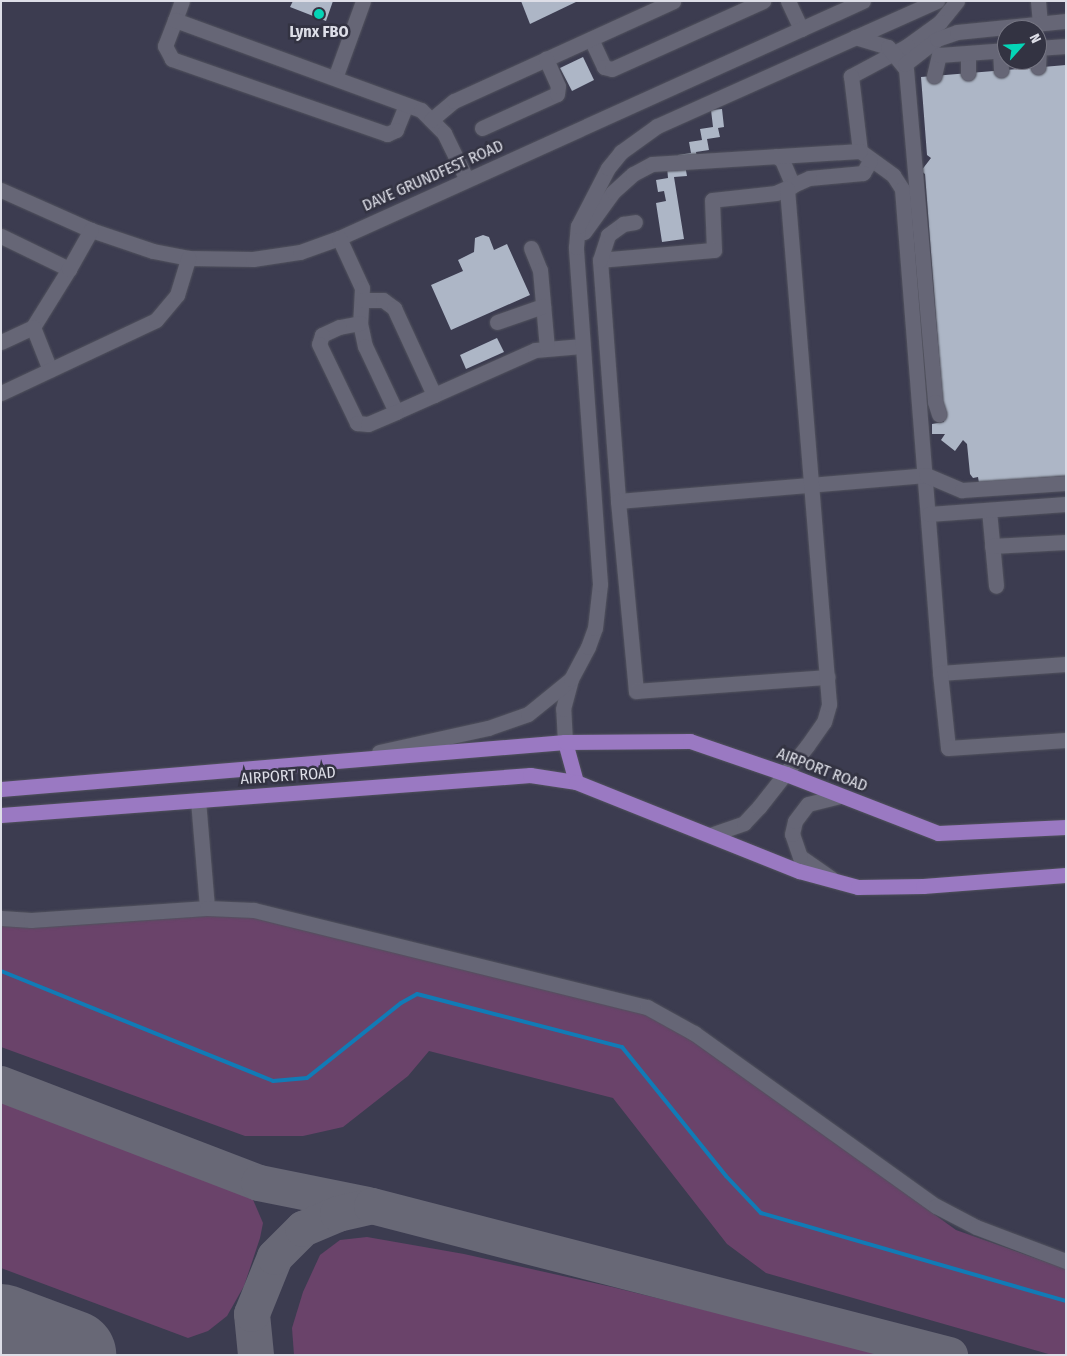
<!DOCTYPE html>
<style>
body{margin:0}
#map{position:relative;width:1067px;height:1356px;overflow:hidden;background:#333342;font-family:"Fira Sans Condensed",sans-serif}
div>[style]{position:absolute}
.built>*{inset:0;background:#3c3c50}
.green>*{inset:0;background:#6a436a}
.stream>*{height:4px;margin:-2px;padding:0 2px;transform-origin:2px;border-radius:2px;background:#117bb6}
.taxiway>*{height:36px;margin:-18px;padding:0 18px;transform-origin:18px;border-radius:18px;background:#686876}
.runway>*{height:90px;margin:-45px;padding:0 45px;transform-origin:45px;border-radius:45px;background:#686876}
.building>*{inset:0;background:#adb6c6}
.roads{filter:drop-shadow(0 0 1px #51525d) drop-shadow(0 0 1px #51525d)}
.minor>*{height:15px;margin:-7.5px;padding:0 7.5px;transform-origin:7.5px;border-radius:7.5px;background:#666676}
.major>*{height:15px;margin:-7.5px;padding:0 7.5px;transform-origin:7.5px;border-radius:7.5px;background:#9a79c2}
.dots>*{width:14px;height:14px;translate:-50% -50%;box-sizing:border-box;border:2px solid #333342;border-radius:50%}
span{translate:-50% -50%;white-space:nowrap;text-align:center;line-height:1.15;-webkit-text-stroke:5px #333342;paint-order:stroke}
.poi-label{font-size:16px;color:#dddee7;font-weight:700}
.street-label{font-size:16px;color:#dddee7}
.frame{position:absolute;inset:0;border:2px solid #dddee7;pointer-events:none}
.north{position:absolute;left:997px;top:20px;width:50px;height:50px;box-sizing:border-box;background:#333342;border:1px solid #777784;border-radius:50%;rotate:64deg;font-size:14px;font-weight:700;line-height:20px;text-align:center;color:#dddee7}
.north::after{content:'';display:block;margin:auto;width:18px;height:22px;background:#04d5b6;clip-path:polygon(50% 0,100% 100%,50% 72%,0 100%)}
</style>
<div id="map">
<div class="built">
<i style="clip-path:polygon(evenodd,1px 1px,1066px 1px,1066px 1355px,1px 1355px,1px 1px,1007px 30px,1037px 30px,1037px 60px,1007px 60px,1007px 30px)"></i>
</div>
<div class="green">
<i style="clip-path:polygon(236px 914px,285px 923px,595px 997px,657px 1018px,697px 1043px,956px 1230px,1066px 1269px,1066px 1355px,1052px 1355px,766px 1273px,727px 1244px,613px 1098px,429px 1051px,408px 1076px,343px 1127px,303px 1136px,245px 1136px,1px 1047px,1px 924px,31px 928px)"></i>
<i style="clip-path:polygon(1px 1097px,236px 1184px,251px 1195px,263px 1223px,260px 1238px,244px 1286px,227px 1316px,208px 1331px,188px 1338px,1px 1268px)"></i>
<i style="clip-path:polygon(367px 1237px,464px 1254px,612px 1287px,887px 1355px,294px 1355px,292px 1328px,303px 1292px,320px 1255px,340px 1240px)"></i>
</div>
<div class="stream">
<i style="left:1px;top:971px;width:293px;rotate:22deg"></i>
<i style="left:273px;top:1081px;width:34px;rotate:-5deg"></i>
<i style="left:307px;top:1078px;width:120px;rotate:-38.6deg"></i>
<i style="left:401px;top:1003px;width:18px;rotate:-29deg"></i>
<i style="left:417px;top:994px;width:212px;rotate:14.5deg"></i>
<i style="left:622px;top:1047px;width:166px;rotate:51.1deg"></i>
<i style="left:726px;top:1176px;width:51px;rotate:46.6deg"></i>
<i style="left:761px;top:1213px;width:317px;rotate:16.1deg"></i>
</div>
<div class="taxiway">
<i style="left:1px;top:1084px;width:276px;rotate:21deg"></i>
<i style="left:259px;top:1183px;width:111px;rotate:11.4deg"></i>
<i style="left:256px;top:1355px;width:41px;rotate:-95.6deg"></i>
<i style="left:252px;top:1314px;width:61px;rotate:-68deg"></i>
<i style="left:275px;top:1257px;width:40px;rotate:-45deg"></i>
<i style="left:303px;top:1229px;width:38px;rotate:-23deg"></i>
<i style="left:338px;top:1214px;width:35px;rotate:-13deg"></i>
<i style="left:372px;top:1206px;width:597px;rotate:14.46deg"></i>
</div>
<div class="runway">
<i style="left:1px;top:1329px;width:75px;rotate:20.4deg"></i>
</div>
<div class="building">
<i style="clip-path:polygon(293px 1px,333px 1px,326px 21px,290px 7px)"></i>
<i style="clip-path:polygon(521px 1px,578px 1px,530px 24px)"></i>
<i style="clip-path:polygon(583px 57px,594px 80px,572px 91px,560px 68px)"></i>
<i style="clip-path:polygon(1066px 65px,1066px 476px,979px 483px,978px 477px,973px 478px,970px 474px,967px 444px,963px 440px,955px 451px,941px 440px,945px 434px,932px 434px,932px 424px,944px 422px,925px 174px,921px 171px,931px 158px,927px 155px,921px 77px)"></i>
<i style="clip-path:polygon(722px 109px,724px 127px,718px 128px,720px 137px,707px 139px,709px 150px,696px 152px,698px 163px,685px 165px,687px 176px,674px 177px,684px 239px,662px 242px,656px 203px,666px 201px,664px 191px,658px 192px,656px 180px,668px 178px,667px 167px,680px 165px,678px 155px,691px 153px,689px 142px,702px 140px,700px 129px,713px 127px,711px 110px)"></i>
<i style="clip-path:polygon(483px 235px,489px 237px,494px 250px,507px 244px,530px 295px,451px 330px,431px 285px,463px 271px,458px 260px,474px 252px,475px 238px)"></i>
<i style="clip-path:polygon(497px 338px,504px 352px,466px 369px,460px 355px)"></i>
</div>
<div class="roads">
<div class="minor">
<i style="left:788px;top:1px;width:31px;rotate:65deg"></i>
<i style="left:957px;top:1px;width:27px;rotate:129deg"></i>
<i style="left:940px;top:22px;width:41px;rotate:144deg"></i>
<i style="left:907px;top:46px;width:64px;rotate:151.8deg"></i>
<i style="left:851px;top:76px;width:76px;rotate:83.2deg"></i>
<i style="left:860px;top:151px;width:41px;rotate:36deg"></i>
<i style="left:893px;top:175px;width:17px;rotate:57deg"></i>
<i style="left:902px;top:189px;width:485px;rotate:85.5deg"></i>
<i style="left:940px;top:673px;width:126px;rotate:-4.1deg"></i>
<i style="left:1038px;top:1px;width:22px;rotate:85deg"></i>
<i style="left:175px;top:20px;width:20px;rotate:-70deg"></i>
<i style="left:855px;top:37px;width:34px;rotate:17deg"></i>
<i style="left:888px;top:47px;width:28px;rotate:51deg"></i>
<i style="left:906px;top:69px;width:334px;rotate:85deg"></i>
<i style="left:935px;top:402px;width:13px;rotate:72deg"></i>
<i style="left:591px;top:39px;width:31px;rotate:65deg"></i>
<i style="left:604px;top:67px;width:8px;rotate:14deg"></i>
<i style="left:612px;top:69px;width:166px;rotate:-24.2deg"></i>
<i style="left:1037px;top:48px;width:29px;rotate:-4deg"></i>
<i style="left:1000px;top:50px;width:20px;rotate:87deg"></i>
<i style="left:905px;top:64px;width:41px;rotate:-38deg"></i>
<i style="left:937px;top:39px;width:21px;rotate:-19deg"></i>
<i style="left:957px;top:32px;width:110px;rotate:-5.8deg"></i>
<i style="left:1038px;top:67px;width:19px;rotate:-87deg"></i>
<i style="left:968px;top:73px;width:20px;rotate:-90deg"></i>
<i style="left:934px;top:76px;width:22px;rotate:-77deg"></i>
<i style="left:939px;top:55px;width:68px;rotate:-4.2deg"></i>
<i style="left:335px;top:78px;width:82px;rotate:-70deg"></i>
<i style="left:406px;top:105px;width:27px;rotate:112deg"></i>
<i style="left:396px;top:130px;width:10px;rotate:156deg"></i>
<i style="left:387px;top:134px;width:228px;rotate:-160.8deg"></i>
<i style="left:172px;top:59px;width:15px;rotate:-118deg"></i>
<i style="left:165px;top:46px;width:28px;rotate:-69deg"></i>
<i style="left:175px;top:20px;width:262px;rotate:20.1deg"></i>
<i style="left:421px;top:110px;width:33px;rotate:45deg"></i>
<i style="left:444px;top:133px;width:52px;rotate:63.9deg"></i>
<i style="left:431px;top:120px;width:30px;rotate:-40deg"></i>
<i style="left:454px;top:101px;width:241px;rotate:-24.5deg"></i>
<i style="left:482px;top:128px;width:82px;rotate:-24.4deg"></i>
<i style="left:557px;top:94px;width:8px;rotate:-83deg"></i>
<i style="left:558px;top:86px;width:30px;rotate:-114deg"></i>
<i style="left:776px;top:156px;width:7px;rotate:34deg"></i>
<i style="left:782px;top:160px;width:28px;rotate:67deg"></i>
<i style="left:870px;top:161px;width:14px;rotate:120deg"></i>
<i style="left:863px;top:173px;width:54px;rotate:174.7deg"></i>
<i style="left:809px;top:178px;width:36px;rotate:156deg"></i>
<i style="left:776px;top:193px;width:64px;rotate:173.8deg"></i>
<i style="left:712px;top:200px;width:50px;rotate:87.7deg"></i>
<i style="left:714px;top:250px;width:114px;rotate:175deg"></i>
<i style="left:600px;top:260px;width:242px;rotate:85.7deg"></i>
<i style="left:618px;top:501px;width:309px;rotate:-4.8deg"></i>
<i style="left:926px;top:475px;width:39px;rotate:23deg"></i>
<i style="left:962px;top:490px;width:104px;rotate:-3.9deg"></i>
<i style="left:1px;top:190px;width:98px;rotate:24deg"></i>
<i style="left:91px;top:230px;width:65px;rotate:18.7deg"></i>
<i style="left:153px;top:251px;width:36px;rotate:11deg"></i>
<i style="left:188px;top:258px;width:65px;rotate:0.9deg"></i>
<i style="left:253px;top:259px;width:48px;rotate:-8.5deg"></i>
<i style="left:300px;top:252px;width:41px;rotate:-19.7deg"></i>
<i style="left:339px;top:238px;width:575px;rotate:-24.34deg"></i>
<i style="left:584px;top:232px;width:49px;rotate:-54.1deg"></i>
<i style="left:613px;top:192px;width:27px;rotate:-42deg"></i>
<i style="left:633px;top:174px;width:21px;rotate:-28deg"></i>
<i style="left:652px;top:164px;width:208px;rotate:-3.6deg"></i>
<i style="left:1px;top:236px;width:76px;rotate:25.9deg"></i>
<i style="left:69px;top:269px;width:68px;rotate:121.8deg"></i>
<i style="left:339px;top:238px;width:55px;rotate:65.3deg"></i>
<i style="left:362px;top:288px;width:35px;rotate:93deg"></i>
<i style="left:360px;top:323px;width:24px;rotate:78deg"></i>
<i style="left:365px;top:346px;width:73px;rotate:64.8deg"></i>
<i style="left:396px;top:412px;width:152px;rotate:-24deg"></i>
<i style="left:535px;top:350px;width:47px;rotate:-4.9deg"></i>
<i style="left:531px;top:248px;width:24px;rotate:68deg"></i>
<i style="left:540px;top:270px;width:78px;rotate:84.9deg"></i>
<i style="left:600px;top:260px;width:26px;rotate:-72deg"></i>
<i style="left:608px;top:235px;width:19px;rotate:-36deg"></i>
<i style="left:623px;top:224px;width:12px;rotate:-9deg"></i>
<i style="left:69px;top:269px;width:45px;rotate:-60.6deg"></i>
<i style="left:363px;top:300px;width:20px"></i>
<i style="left:383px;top:300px;width:14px;rotate:36deg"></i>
<i style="left:394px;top:308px;width:96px;rotate:65.3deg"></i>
<i style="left:497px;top:322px;width:49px;rotate:-19.2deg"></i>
<i style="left:360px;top:323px;width:21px;rotate:169deg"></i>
<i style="left:339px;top:327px;width:19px;rotate:155deg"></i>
<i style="left:322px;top:335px;width:9px;rotate:108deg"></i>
<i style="left:319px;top:344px;width:88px;rotate:64.3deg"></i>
<i style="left:357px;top:423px;width:11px;rotate:5deg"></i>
<i style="left:368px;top:424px;width:30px;rotate:-23deg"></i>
<i style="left:1px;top:342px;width:35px;rotate:-25deg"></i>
<i style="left:33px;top:327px;width:46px;rotate:68.4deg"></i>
<i style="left:1px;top:393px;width:171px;rotate:-25.2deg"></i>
<i style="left:156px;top:320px;width:33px;rotate:-50deg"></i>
<i style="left:177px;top:295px;width:39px;rotate:-73deg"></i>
<i style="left:618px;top:501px;width:191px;rotate:84.6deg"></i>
<i style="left:636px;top:691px;width:192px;rotate:-4.2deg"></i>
<i style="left:989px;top:510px;width:76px;rotate:84.7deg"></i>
<i style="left:929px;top:514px;width:137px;rotate:-4.2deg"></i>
<i style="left:992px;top:546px;width:74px;rotate:-3.1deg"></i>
<i style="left:940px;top:673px;width:75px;rotate:83.9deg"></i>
<i style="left:948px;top:748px;width:118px;rotate:-3.9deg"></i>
<i style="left:565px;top:742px;width:33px;rotate:-93deg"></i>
<i style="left:563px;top:709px;width:31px;rotate:-75deg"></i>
<i style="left:379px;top:752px;width:112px;rotate:-12.4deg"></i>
<i style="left:488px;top:728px;width:42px;rotate:-19.3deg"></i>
<i style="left:528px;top:714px;width:55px;rotate:-39.1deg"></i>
<i style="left:571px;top:679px;width:36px;rotate:-62deg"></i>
<i style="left:588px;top:647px;width:20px;rotate:-70deg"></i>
<i style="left:595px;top:628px;width:44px;rotate:-83.5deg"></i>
<i style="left:600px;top:584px;width:338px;rotate:-94.1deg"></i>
<i style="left:576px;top:247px;width:21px;rotate:-85deg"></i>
<i style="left:578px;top:226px;width:65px;rotate:-62.7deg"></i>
<i style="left:608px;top:168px;width:21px;rotate:-51deg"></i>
<i style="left:621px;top:152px;width:44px;rotate:-35.8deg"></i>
<i style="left:657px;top:126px;width:307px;rotate:-24.1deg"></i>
<i style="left:198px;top:800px;width:108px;rotate:85.2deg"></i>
<i style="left:710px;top:835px;width:36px;rotate:-19deg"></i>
<i style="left:744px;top:823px;width:22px;rotate:-47deg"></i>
<i style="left:759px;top:807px;width:78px;rotate:-51.8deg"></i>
<i style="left:807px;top:746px;width:29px;rotate:-55deg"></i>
<i style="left:824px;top:722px;width:19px;rotate:-74deg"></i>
<i style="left:829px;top:704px;width:517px;rotate:-94.66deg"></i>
<i style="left:832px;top:879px;width:39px;rotate:-145deg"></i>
<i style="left:800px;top:857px;width:24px;rotate:-109deg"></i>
<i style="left:792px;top:834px;width:13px;rotate:-77deg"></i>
<i style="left:795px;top:821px;width:21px;rotate:-53deg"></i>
<i style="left:808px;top:804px;width:34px;rotate:-14deg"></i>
<i style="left:1px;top:918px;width:30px;rotate:4deg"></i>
<i style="left:31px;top:920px;width:176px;rotate:-3.9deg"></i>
<i style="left:207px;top:908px;width:47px;rotate:2.4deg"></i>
<i style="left:254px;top:910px;width:405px;rotate:13.9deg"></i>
<i style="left:647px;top:1007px;width:54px;rotate:29deg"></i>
<i style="left:694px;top:1033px;width:297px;rotate:35.6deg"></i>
<i style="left:936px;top:1206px;width:45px;rotate:27.7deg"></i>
<i style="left:976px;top:1227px;width:96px;rotate:20.7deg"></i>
</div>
<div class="major">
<i style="left:565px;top:742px;width:41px;rotate:74.6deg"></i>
<i style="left:1px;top:789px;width:566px;rotate:-4.76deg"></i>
<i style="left:565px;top:742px;width:125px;rotate:-0.5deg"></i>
<i style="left:690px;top:741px;width:102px;rotate:19deg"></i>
<i style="left:786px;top:774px;width:163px;rotate:21.2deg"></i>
<i style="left:938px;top:833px;width:128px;rotate:-2.7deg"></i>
<i style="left:1px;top:815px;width:531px;rotate:-4.32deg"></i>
<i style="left:530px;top:775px;width:47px;rotate:8.7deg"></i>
<i style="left:576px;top:782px;width:240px;rotate:21.8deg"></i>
<i style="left:799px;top:871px;width:61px;rotate:15.2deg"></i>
<i style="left:858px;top:887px;width:65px;rotate:-0.9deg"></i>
<i style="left:923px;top:886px;width:143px;rotate:-4.4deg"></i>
</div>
</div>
<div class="dots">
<i style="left:319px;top:14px;background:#04d5b6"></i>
</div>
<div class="poi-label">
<span style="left:319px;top:32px">Lynx FBO</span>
</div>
<div class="street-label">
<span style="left:433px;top:176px;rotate:-24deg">DAVE GRUNDFEST ROAD</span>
<span style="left:822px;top:770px;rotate:21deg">AIRPORT ROAD</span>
<span style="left:288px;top:776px;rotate:-4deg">AIRPORT ROAD</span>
</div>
<div class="frame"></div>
<div class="north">N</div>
</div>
